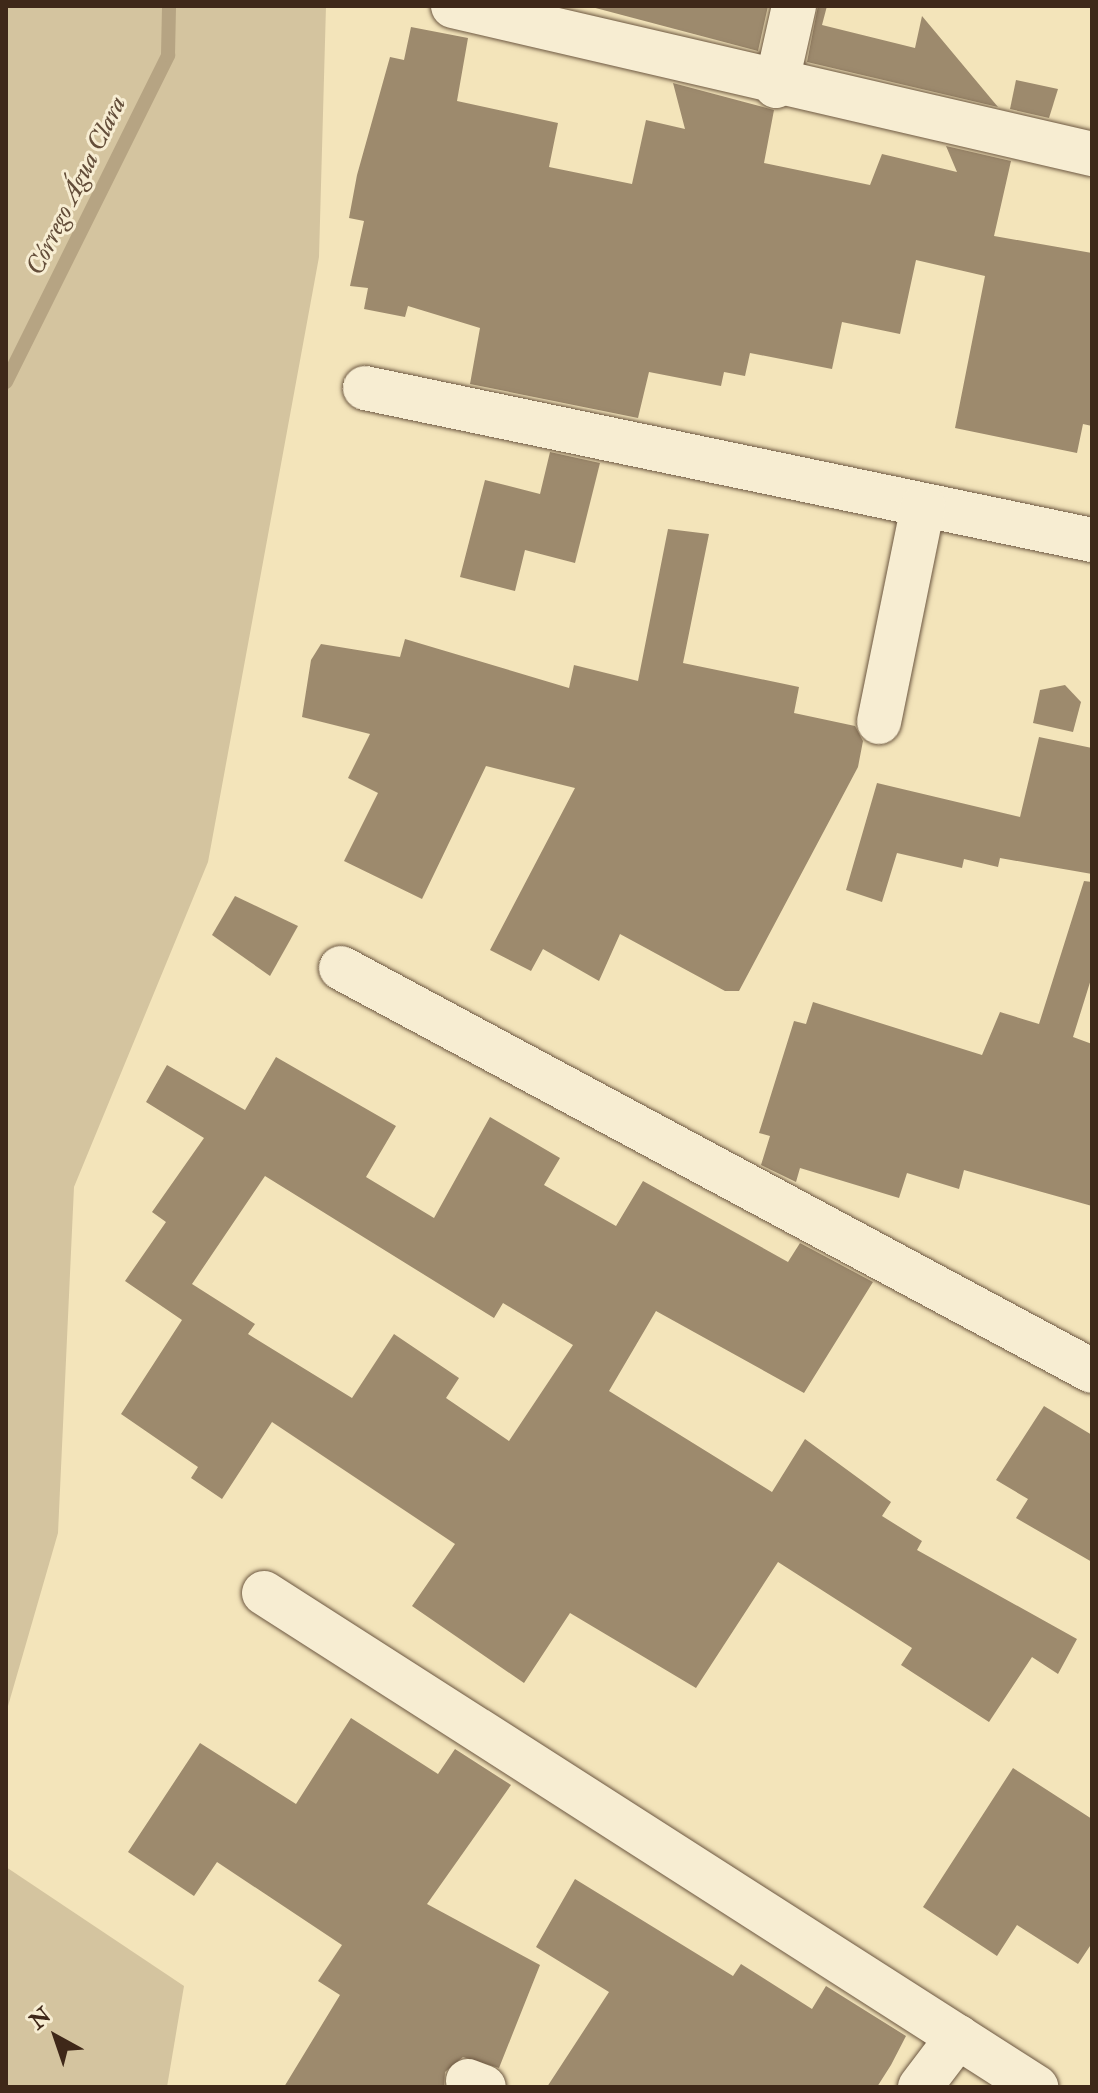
<!DOCTYPE html>
<meta charset="utf-8">
<style>
body{margin:0}
#map{position:relative;width:1098px;height:2093px;overflow:hidden;background:#f3e4ba;font-family:"IM FELL Double Pica",serif}
div>[style]{position:absolute}
.green>*{inset:0;background:#d4c49f}
.stream>*{height:14px;margin:-7px;padding:0 7px;transform-origin:7px;border-radius:7px;background:#b6a483}
.building>*{inset:0;background:#9d8a6d}
.roads{filter:drop-shadow(0 0 2px #6c5741) drop-shadow(0 0 2px #6c5741)}
.minor>*{height:44px;margin:-22px;padding:0 22px;transform-origin:22px;border-radius:22px;background:#f7edd2}
span{translate:-50% -50%;white-space:nowrap;text-align:center;line-height:1.15;-webkit-text-stroke:6px #f7edd2;paint-order:stroke}
.water-label{font-size:26px;color:#634d39;font-style:italic}
.frame{position:absolute;inset:0;border:8px solid #3f2819;pointer-events:none}
.north{position:absolute;left:16px;top:1997px;width:80px;height:80px;-webkit-text-stroke:6px #f7edd2;paint-order:stroke;rotate:320deg;font-size:22px;font-weight:700;line-height:32px;text-align:center;color:#3f2819}
.north::after{content:'';display:block;margin:auto;width:28px;height:36px;background:#3f2819;clip-path:polygon(50% 0,100% 100%,50% 72%,0 100%)}
</style>
<div id="map">
<div class="green">
<i style="clip-path:polygon(6px 6px,326px 6px,319px 257px,208px 862px,74px 1187px,58px 1533px,6px 1713px)"></i>
<i style="clip-path:polygon(6px 1867px,184px 1986px,167px 2087px,6px 2087px)"></i>
</div>
<div class="stream">
<i style="left:6px;top:382px;width:365px;rotate:-63.6deg"></i>
<i style="left:168px;top:55px;width:49px;rotate:-88.8deg"></i>
</div>
<div class="building">
<i style="clip-path:polygon(588px 6px,768px 6px,758px 51px)"></i>
<i style="clip-path:polygon(818px 6px,827px 6px,822px 25px,915px 48px,922px 16px,998px 107px,807px 62px)"></i>
<i style="clip-path:polygon(411px 27px,468px 38px,457px 101px,558px 123px,549px 167px,632px 184px,646px 120px,685px 129px,673px 83px,774px 110px,764px 163px,870px 185px,882px 154px,957px 172px,946px 146px,1011px 161px,994px 236px,1092px 253px,1092px 426px,1083px 424px,1077px 453px,955px 428px,985px 276px,916px 260px,900px 334px,842px 322px,832px 369px,750px 353px,745px 376px,724px 372px,721px 386px,649px 372px,638px 418px,470px 384px,480px 328px,408px 306px,405px 317px,364px 309px,368px 288px,350px 286px,364px 221px,349px 218px,357px 175px,390px 57px,404px 60px)"></i>
<i style="clip-path:polygon(1016px 80px,1058px 89px,1049px 118px,1010px 109px)"></i>
<i style="clip-path:polygon(550px 452px,600px 463px,575px 563px,525px 550px,515px 591px,460px 577px,485px 480px,540px 494px)"></i>
<i style="clip-path:polygon(668px 529px,709px 534px,683px 663px,799px 687px,794px 713px,855px 726px,863px 741px,858px 767px,739px 991px,725px 991px,620px 934px,599px 981px,543px 949px,531px 971px,490px 950px,575px 788px,486px 766px,422px 899px,344px 861px,378px 793px,348px 778px,370px 734px,302px 717px,311px 660px,321px 644px,400px 657px,405px 639px,569px 688px,574px 665px,638px 681px)"></i>
<i style="clip-path:polygon(1065px 685px,1081px 702px,1073px 732px,1033px 723px,1040px 690px)"></i>
<i style="clip-path:polygon(1039px 737px,1092px 748px,1092px 874px,1000px 858px,998px 867px,964px 859px,962px 868px,897px 853px,882px 902px,846px 890px,877px 783px,1020px 817px)"></i>
<i style="clip-path:polygon(1084px 881px,1092px 882px,1092px 976px,1073px 1037px,1092px 1044px,1092px 1206px,964px 1170px,959px 1189px,907px 1173px,899px 1198px,800px 1168px,796px 1182px,761px 1165px,770px 1136px,759px 1133px,794px 1021px,806px 1024px,813px 1002px,982px 1055px,1000px 1012px,1039px 1024px)"></i>
<i style="clip-path:polygon(235px 896px,298px 926px,270px 976px,212px 935px)"></i>
<i style="clip-path:polygon(evenodd,276px 1057px,396px 1126px,366px 1177px,434px 1218px,490px 1117px,560px 1158px,544px 1185px,616px 1226px,643px 1181px,788px 1262px,800px 1243px,873px 1282px,804px 1393px,656px 1311px,609px 1391px,772px 1492px,805px 1439px,891px 1502px,882px 1516px,922px 1541px,917px 1550px,1077px 1639px,1058px 1674px,1032px 1657px,989px 1722px,901px 1665px,912px 1648px,778px 1562px,696px 1688px,570px 1613px,524px 1683px,412px 1606px,455px 1544px,272px 1422px,222px 1499px,191px 1478px,198px 1467px,121px 1414px,182px 1320px,125px 1281px,166px 1222px,152px 1212px,204px 1138px,146px 1102px,167px 1065px,245px 1110px,276px 1057px,265px 1176px,494px 1318px,503px 1303px,573px 1345px,509px 1441px,446px 1398px,459px 1378px,394px 1334px,352px 1398px,248px 1334px,255px 1324px,192px 1284px,265px 1176px)"></i>
<i style="clip-path:polygon(1044px 1406px,1092px 1435px,1092px 1562px,1016px 1518px,1028px 1499px,996px 1480px)"></i>
<i style="clip-path:polygon(351px 1718px,438px 1774px,455px 1749px,511px 1785px,427px 1904px,540px 1965px,499px 2068px,463px 2057px,445px 2072px,444px 2087px,284px 2087px,340px 1995px,318px 1981px,342px 1945px,217px 1862px,194px 1896px,128px 1852px,200px 1743px,296px 1804px)"></i>
<i style="clip-path:polygon(1013px 1768px,1092px 1819px,1092px 1943px,1078px 1964px,1017px 1925px,997px 1956px,923px 1907px)"></i>
<i style="clip-path:polygon(575px 1879px,733px 1976px,741px 1964px,812px 2009px,826px 1986px,906px 2036px,891px 2065px,877px 2087px,547px 2087px,609px 1992px,536px 1947px)"></i>
</div>
<div class="roads">
<div class="minor">
<i style="left:453px;top:6px;width:656px;rotate:13.04deg"></i>
<i style="left:776px;top:86px;width:82px;rotate:-77.3deg"></i>
<i style="left:365px;top:388px;width:743px;rotate:11.81deg"></i>
<i style="left:879px;top:722px;width:221px;rotate:-78.5deg"></i>
<i style="left:341px;top:968px;width:852px;rotate:28.22deg"></i>
<i style="left:264px;top:1593px;width:917px;rotate:32.62deg"></i>
<i style="left:468px;top:2081px;width:17px;rotate:21deg"></i>
<i style="left:920px;top:2087px;width:63px;rotate:-52.8deg"></i>
</div>
</div>
<div class="water-label">
<span style="left:77px;top:186px;rotate:-64deg">Córrego Água Clara</span>
</div>
<div class="frame"></div>
<div class="north">N</div>
</div>
